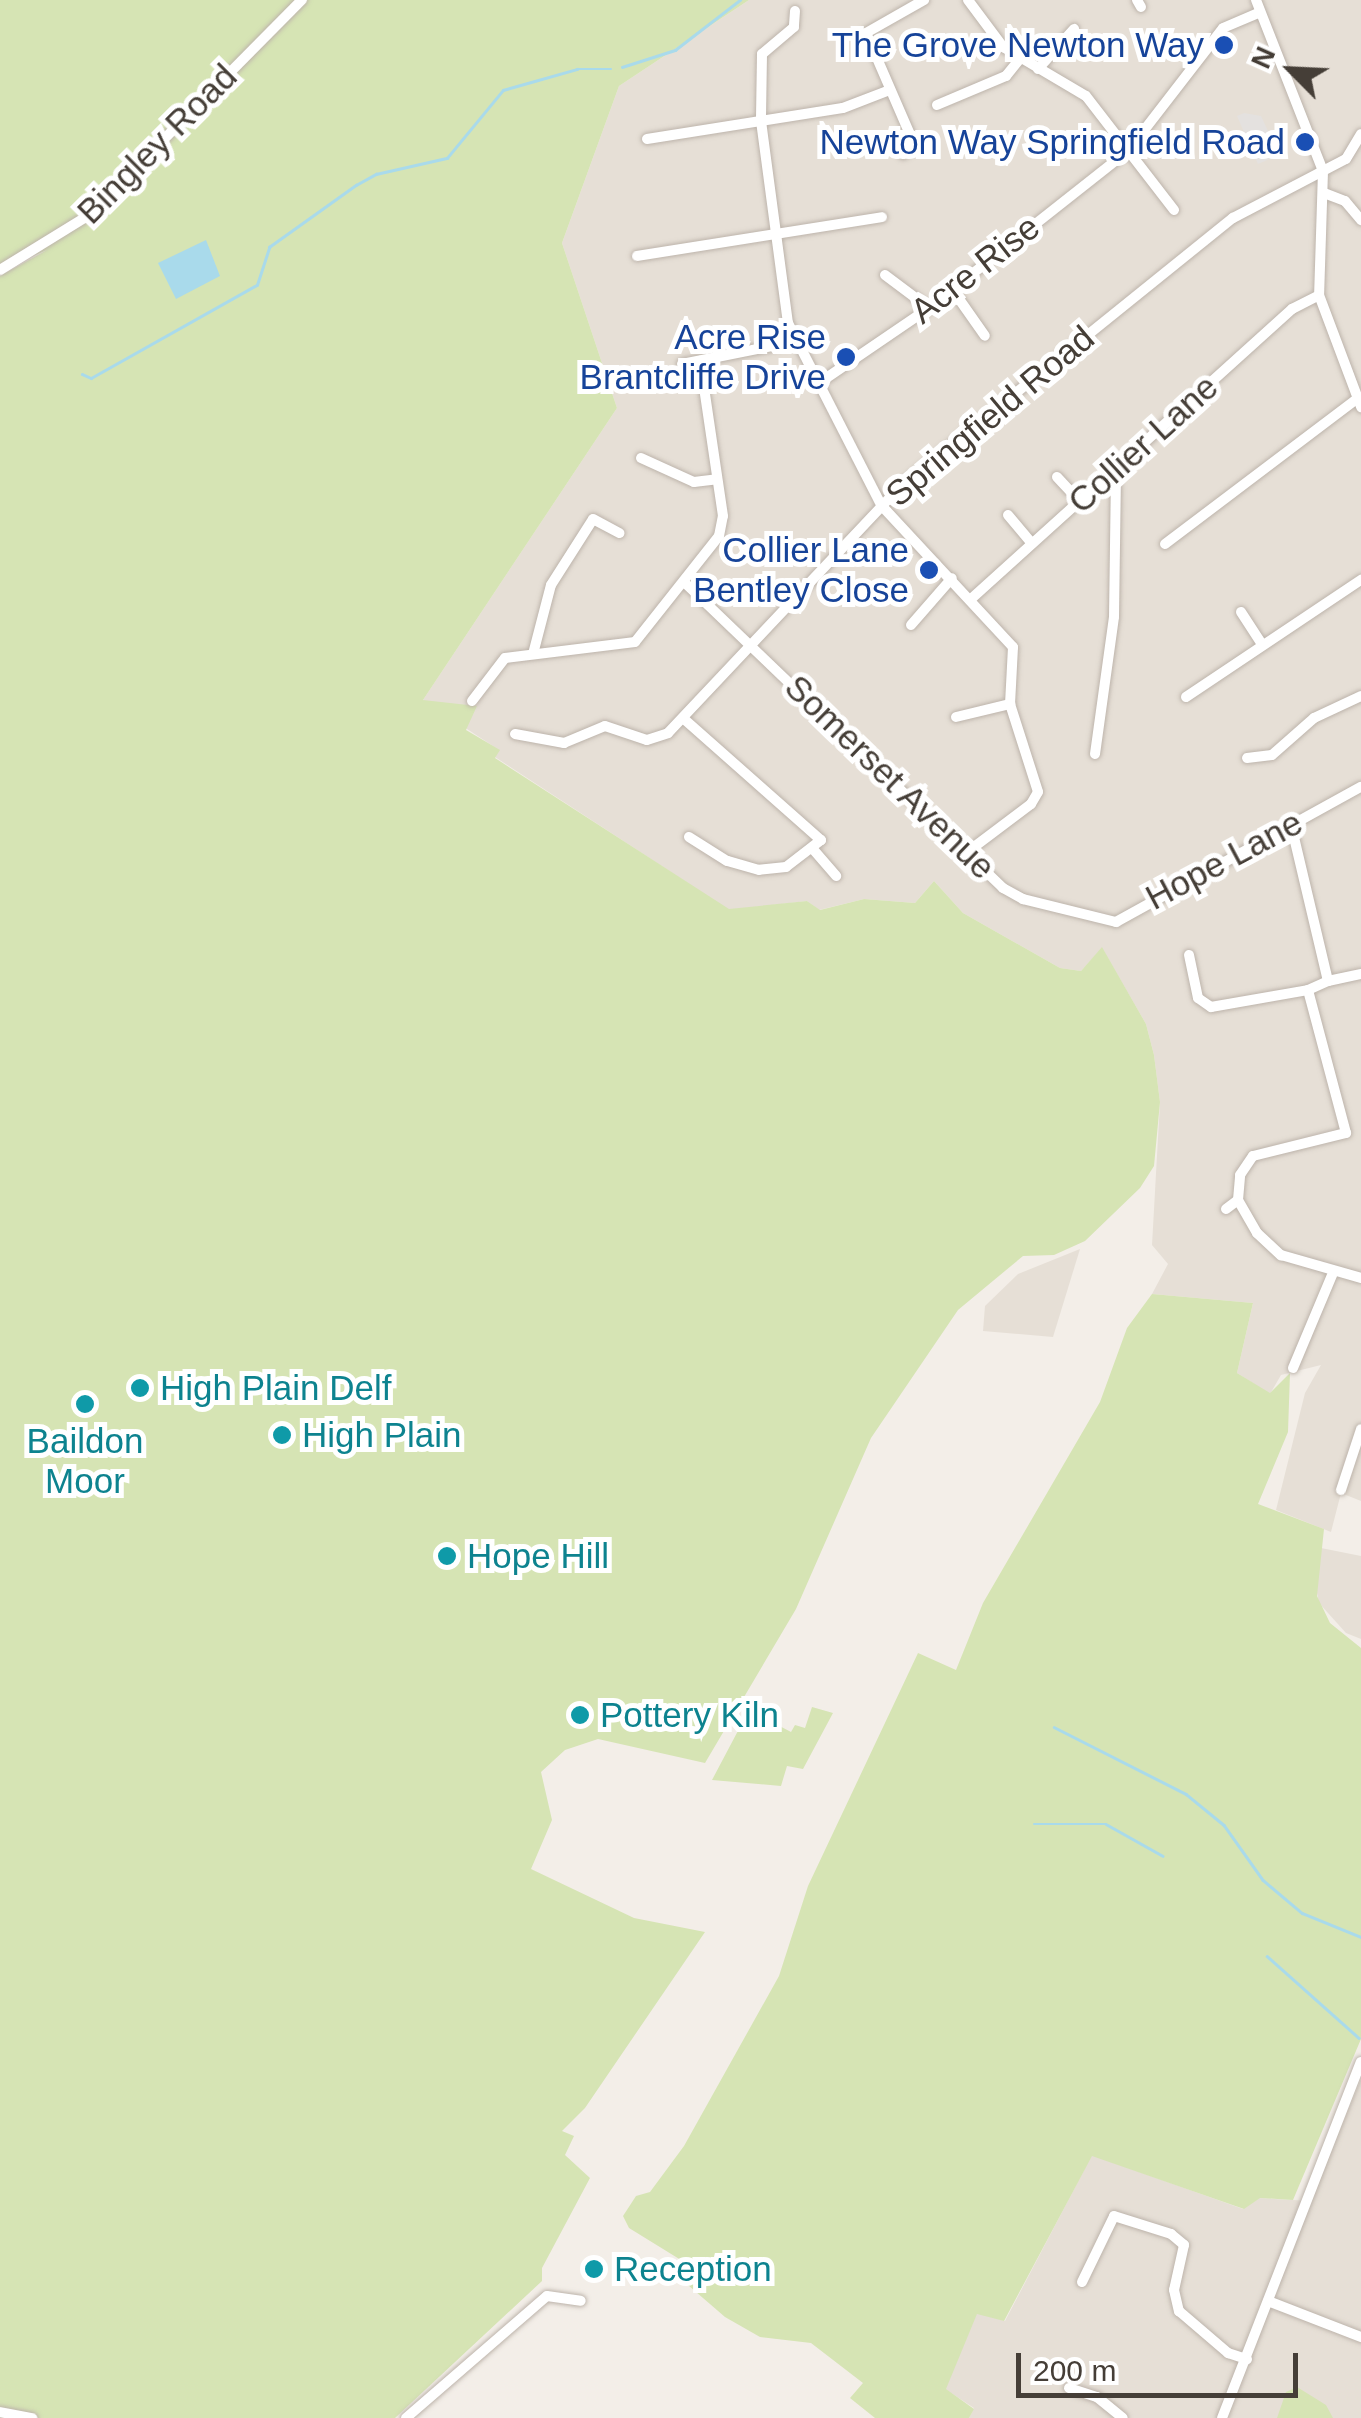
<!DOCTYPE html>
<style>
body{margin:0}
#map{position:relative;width:1361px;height:2418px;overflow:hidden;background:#f3eee8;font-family:Arial,sans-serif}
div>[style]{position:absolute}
.residential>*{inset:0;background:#e6dfd6}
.green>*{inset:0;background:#d6e4b4}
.parking>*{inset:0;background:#e4e1df}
.water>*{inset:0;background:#a9daeb}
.stream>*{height:2.5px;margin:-1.25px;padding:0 1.25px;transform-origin:1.25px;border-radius:1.25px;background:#a9daeb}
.roads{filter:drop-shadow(0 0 2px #bdb4ab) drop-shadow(0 0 2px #bdb4ab)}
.minor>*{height:10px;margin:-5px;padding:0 5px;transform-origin:5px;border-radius:5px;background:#fff}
.dots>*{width:28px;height:28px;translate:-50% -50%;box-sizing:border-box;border:5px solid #fff;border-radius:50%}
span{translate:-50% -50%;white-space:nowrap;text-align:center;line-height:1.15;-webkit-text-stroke:10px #fff;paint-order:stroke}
.transit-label{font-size:35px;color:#164399}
.right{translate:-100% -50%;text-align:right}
.street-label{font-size:35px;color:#453e37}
.culture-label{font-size:35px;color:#0d838f}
.left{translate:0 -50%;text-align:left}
.north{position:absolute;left:1241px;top:20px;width:100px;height:100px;-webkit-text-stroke:8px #fff;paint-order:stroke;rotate:294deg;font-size:28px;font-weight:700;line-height:40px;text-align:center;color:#453e37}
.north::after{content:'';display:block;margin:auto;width:35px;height:45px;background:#453e37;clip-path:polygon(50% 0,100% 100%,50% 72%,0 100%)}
.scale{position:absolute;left:1016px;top:2353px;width:282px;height:45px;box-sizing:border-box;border:5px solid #453e37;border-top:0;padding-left:12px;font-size:30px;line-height:35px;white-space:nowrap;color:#453e37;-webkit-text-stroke:8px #fff;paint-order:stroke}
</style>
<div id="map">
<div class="residential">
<i style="clip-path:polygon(749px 0,1361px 0,1361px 1501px,1341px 1493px,1331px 1532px,1276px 1510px,1305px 1393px,1321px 1365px,1281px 1375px,1270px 1394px,1237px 1373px,1253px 1303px,1152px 1294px,1168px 1264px,1152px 1245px,1160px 1102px,1154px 1055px,1146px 1024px,1102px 948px,1081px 971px,1060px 968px,963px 913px,934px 881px,915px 903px,864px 899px,819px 910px,807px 901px,729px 910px,495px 757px,499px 750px,423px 700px,617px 408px,562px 243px,619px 86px)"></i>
<i style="clip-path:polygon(1080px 1249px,1053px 1337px,983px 1331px,985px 1306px,1018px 1274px)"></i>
<i style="clip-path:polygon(1321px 1548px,1361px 1556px,1361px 1639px,1346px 1633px,1319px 1603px,1314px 1578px)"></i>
<i style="clip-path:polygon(1361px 2079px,1361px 2418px,969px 2418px,974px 2408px,945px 2389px,977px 2313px,1005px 2321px,1092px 2155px,1243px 2209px,1259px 2198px,1311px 2201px)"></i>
</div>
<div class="green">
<i style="clip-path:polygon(0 0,749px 0,619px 86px,562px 243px,617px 408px,423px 700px,477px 706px,466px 730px,500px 750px,495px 758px,729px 909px,807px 901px,820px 910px,864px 899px,915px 903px,934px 881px,963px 913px,1060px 968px,1081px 971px,1102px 947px,1146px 1024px,1154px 1055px,1160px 1102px,1154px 1166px,1140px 1188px,1085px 1241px,1054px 1255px,1023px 1256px,958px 1310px,871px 1438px,796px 1609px,705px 1763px,598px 1739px,565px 1750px,541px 1772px,552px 1820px,531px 1869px,634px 1918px,705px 1932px,585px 2108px,562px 2131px,574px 2136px,565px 2155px,590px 2178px,542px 2268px,542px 2281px,395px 2418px,0 2418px,0 276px,47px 250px,0 270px)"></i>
<i style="clip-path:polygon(1152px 1294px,1253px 1303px,1237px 1373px,1270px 1393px,1290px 1373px,1288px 1432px,1258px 1504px,1324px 1529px,1317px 1596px,1330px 1623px,1361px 1648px,1361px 2039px,1293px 2200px,1260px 2198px,1244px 2209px,1092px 2156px,1004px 2321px,977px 2314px,946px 2389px,974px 2409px,969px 2418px,875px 2418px,850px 2398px,863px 2383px,811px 2343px,760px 2337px,725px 2317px,681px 2279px,689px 2265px,629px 2228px,623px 2216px,636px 2196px,650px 2192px,684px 2146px,779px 1976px,808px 1886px,918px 1653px,956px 1670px,983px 1603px,1100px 1402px,1127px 1328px)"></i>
<i style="clip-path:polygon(812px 1707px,833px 1713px,803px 1769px,787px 1766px,781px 1786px,712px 1780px,749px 1710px,791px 1732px,795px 1725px,805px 1728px)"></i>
<i style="clip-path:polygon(1297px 2387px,1326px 2405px,1333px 2418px,1277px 2418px,1286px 2392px)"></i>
</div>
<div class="parking">
<i style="clip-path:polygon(1244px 113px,1261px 116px,1279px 155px,1258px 164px,1237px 116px)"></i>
</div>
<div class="water">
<i style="clip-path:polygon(206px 240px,220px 276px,176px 299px,158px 263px)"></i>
</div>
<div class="stream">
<i style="left:622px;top:67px;width:56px;rotate:-17.8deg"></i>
<i style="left:675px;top:50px;width:82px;rotate:-37.6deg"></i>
<i style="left:82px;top:374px;width:10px;rotate:24deg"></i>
<i style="left:91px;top:378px;width:190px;rotate:-29.3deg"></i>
<i style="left:257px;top:285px;width:40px;rotate:-72deg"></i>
<i style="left:269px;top:247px;width:107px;rotate:-35.5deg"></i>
<i style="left:356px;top:185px;width:23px;rotate:-29deg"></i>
<i style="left:376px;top:174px;width:73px;rotate:-12.7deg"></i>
<i style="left:447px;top:158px;width:88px;rotate:-50.5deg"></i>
<i style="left:503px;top:90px;width:77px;rotate:-15.8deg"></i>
<i style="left:577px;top:69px;width:34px"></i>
<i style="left:1054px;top:1727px;width:148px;rotate:26.9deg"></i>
<i style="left:1186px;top:1794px;width:49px;rotate:39.2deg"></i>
<i style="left:1224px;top:1825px;width:67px;rotate:54.7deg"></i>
<i style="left:1263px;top:1880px;width:51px;rotate:40.2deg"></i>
<i style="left:1302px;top:1913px;width:64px;rotate:22.1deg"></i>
<i style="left:1034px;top:1824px;width:72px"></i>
<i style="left:1106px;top:1824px;width:65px;rotate:29.3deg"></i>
<i style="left:1267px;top:1956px;width:123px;rotate:41.7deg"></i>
</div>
<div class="roads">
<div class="minor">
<i style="left:968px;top:0;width:59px;rotate:53.3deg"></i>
<i style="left:1003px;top:47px;width:96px;rotate:30.6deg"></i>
<i style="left:1086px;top:96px;width:144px;rotate:52.3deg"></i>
<i style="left:1137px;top:0;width:8px;rotate:60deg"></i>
<i style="left:1256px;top:0;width:184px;rotate:68.6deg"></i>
<i style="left:1323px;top:171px;width:124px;rotate:91.8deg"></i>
<i style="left:1319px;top:295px;width:120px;rotate:69.4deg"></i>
<i style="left:795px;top:11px;width:16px;rotate:94deg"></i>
<i style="left:794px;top:27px;width:42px;rotate:139.8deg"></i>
<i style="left:762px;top:54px;width:67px;rotate:90.9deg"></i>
<i style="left:761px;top:121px;width:204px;rotate:82.4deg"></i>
<i style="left:788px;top:323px;width:204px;rotate:62.9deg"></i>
<i style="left:881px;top:505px;width:194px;rotate:47.1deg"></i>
<i style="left:1013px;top:647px;width:57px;rotate:93deg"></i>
<i style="left:1010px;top:704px;width:92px;rotate:72.3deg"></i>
<i style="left:1038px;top:792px;width:14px;rotate:120deg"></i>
<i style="left:1031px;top:804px;width:81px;rotate:143deg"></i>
<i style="left:1038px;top:69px;width:54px;rotate:-48deg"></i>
<i style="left:937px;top:105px;width:75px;rotate:-22.8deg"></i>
<i style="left:1006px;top:76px;width:22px;rotate:-51deg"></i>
<i style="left:647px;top:139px;width:198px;rotate:-9deg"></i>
<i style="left:843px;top:108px;width:47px;rotate:-21.1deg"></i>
<i style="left:903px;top:154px;width:14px;rotate:-34deg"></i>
<i style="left:915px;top:146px;width:123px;rotate:-113.4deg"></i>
<i style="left:866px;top:33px;width:67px;rotate:-29.6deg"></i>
<i style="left:1324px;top:193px;width:22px;rotate:21deg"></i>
<i style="left:1345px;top:201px;width:25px;rotate:50deg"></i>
<i style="left:637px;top:256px;width:248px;rotate:-9deg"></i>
<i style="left:0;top:270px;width:105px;rotate:-31.7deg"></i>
<i style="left:89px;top:215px;width:303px;rotate:-45.3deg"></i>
<i style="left:885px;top:275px;width:55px;rotate:36.9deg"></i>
<i style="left:952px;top:289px;width:57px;rotate:54.9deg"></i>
<i style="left:682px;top:364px;width:117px;rotate:-11.3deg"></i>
<i style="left:819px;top:383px;width:133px;rotate:-34.3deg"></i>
<i style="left:929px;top:308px;width:253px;rotate:-38.3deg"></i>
<i style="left:1128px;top:151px;width:155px;rotate:-52.3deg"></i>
<i style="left:1223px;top:28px;width:38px;rotate:-23deg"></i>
<i style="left:641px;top:458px;width:58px;rotate:24.4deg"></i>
<i style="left:694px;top:482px;width:23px;rotate:-7deg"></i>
<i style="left:1057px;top:477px;width:34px;rotate:47deg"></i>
<i style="left:1008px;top:515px;width:35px;rotate:50deg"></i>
<i style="left:1165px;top:544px;width:241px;rotate:-37.1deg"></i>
<i style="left:685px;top:583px;width:441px;rotate:43.8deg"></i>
<i style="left:1003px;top:888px;width:23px;rotate:29deg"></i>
<i style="left:1023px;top:899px;width:96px;rotate:13.9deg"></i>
<i style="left:1116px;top:922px;width:280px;rotate:-28.9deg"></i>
<i style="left:971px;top:599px;width:433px;rotate:-42.1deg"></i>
<i style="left:1292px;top:309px;width:30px;rotate:-27deg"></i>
<i style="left:1241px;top:612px;width:37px;rotate:57deg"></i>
<i style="left:911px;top:625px;width:62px;rotate:-48.9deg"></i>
<i style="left:533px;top:654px;width:71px;rotate:-75.4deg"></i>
<i style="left:551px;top:585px;width:78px;rotate:-57.5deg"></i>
<i style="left:593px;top:519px;width:30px;rotate:28deg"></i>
<i style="left:1186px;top:697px;width:211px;rotate:-33.8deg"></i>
<i style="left:472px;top:701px;width:54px;rotate:-52.5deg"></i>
<i style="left:505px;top:658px;width:131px;rotate:-7deg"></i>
<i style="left:635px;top:642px;width:135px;rotate:-51.6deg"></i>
<i style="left:719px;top:536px;width:20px;rotate:-79deg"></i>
<i style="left:723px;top:516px;width:157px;rotate:-98.4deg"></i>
<i style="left:956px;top:717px;width:56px;rotate:-13.5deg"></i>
<i style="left:684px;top:719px;width:183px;rotate:41.5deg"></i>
<i style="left:821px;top:840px;width:44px;rotate:142.4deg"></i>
<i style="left:786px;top:867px;width:27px;rotate:174deg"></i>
<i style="left:759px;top:870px;width:33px;rotate:-164deg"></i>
<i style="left:727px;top:861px;width:45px;rotate:-147.7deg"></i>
<i style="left:515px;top:734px;width:50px;rotate:10.4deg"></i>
<i style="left:564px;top:743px;width:44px;rotate:-22.5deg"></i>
<i style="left:605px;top:726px;width:44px;rotate:18.4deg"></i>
<i style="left:647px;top:740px;width:22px;rotate:-18deg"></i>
<i style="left:668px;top:733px;width:342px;rotate:-46.7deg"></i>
<i style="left:903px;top:484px;width:424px;rotate:-38.9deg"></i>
<i style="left:1233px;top:218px;width:127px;rotate:-27.6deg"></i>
<i style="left:1346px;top:159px;width:29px;rotate:-59deg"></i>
<i style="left:1095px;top:754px;width:138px;rotate:-82.1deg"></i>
<i style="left:1114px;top:617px;width:147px;rotate:-89.2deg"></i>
<i style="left:1247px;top:758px;width:25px;rotate:-7deg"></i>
<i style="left:1272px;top:755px;width:56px;rotate:-41.4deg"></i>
<i style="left:1314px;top:718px;width:52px;rotate:-25.1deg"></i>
<i style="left:812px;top:848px;width:37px;rotate:49deg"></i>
<i style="left:1189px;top:955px;width:44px;rotate:78.2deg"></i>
<i style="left:1198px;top:998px;width:16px;rotate:35deg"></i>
<i style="left:1211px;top:1007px;width:98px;rotate:-9.9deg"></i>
<i style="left:1328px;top:981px;width:34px;rotate:-12deg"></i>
<i style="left:1238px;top:1200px;width:38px;rotate:60deg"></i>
<i style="left:1257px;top:1233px;width:33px;rotate:43deg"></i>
<i style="left:1281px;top:1255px;width:83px;rotate:16deg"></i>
<i style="left:1226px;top:1209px;width:15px;rotate:-37deg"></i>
<i style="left:1238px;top:1200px;width:25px;rotate:-85deg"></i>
<i style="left:1240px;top:1175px;width:23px;rotate:-56deg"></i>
<i style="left:1253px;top:1156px;width:96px;rotate:-13.9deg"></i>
<i style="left:1346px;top:1133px;width:148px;rotate:-104.9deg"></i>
<i style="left:1308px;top:990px;width:22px;rotate:-24deg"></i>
<i style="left:1328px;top:981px;width:161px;rotate:-103.3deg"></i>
<i style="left:1293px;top:1368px;width:103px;rotate:-67.2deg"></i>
<i style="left:1341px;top:1490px;width:64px;rotate:-71.8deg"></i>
<i style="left:1082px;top:2282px;width:73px;rotate:-64.1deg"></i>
<i style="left:1114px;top:2216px;width:60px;rotate:17.5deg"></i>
<i style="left:1171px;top:2234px;width:17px;rotate:40deg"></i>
<i style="left:1184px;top:2245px;width:46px;rotate:102.5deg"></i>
<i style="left:1174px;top:2290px;width:22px;rotate:77deg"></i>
<i style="left:1179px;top:2311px;width:65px;rotate:40.6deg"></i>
<i style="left:1228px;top:2353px;width:20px;rotate:18deg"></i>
<i style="left:1268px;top:2301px;width:100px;rotate:21.2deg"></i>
<i style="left:1069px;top:2388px;width:29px;rotate:18deg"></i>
<i style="left:1097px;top:2397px;width:33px;rotate:39deg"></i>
<i style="left:0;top:2412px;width:33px;rotate:11deg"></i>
<i style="left:406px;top:2418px;width:186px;rotate:-40.9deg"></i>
<i style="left:547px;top:2296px;width:34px;rotate:8deg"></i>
<i style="left:1222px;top:2418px;width:382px;rotate:-68.7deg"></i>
</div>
</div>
<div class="dots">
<i style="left:1224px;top:45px;background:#1a4fb4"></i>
<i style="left:1305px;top:142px;background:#1a4fb4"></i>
<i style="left:846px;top:357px;background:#1a4fb4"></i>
<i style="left:929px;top:570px;background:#1a4fb4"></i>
<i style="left:140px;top:1388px;background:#0f9aa8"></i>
<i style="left:85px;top:1404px;background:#0f9aa8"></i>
<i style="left:282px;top:1435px;background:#0f9aa8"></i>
<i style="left:447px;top:1556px;background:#0f9aa8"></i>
<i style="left:580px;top:1715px;background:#0f9aa8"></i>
<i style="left:594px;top:2269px;background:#0f9aa8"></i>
</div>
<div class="transit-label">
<span class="right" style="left:1204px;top:45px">The Grove Newton Way</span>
<span class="right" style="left:1285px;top:142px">Newton Way Springfield Road</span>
<span class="right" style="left:826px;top:357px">Acre Rise<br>Brantcliffe Drive</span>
<span class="right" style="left:909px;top:570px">Collier Lane<br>Bentley Close</span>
</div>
<div class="street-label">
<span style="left:157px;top:144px;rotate:-45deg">Bingley Road</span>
<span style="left:975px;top:269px;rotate:-38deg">Acre Rise</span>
<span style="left:990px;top:416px;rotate:-40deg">Springfield Road</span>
<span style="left:1143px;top:444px;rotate:-42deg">Collier Lane</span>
<span style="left:890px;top:777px;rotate:44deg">Somerset Avenue</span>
<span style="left:1224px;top:860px;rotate:-28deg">Hope Lane</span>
</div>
<div class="culture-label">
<span class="left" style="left:160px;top:1388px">High Plain Delf</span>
<span class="left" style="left:302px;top:1435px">High Plain</span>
<span style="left:85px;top:1461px">Baildon<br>Moor</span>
<span class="left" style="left:467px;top:1556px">Hope Hill</span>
<span class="left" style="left:600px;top:1715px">Pottery Kiln</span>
<span class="left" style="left:614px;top:2269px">Reception</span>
</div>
<div class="north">N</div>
<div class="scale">200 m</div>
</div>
